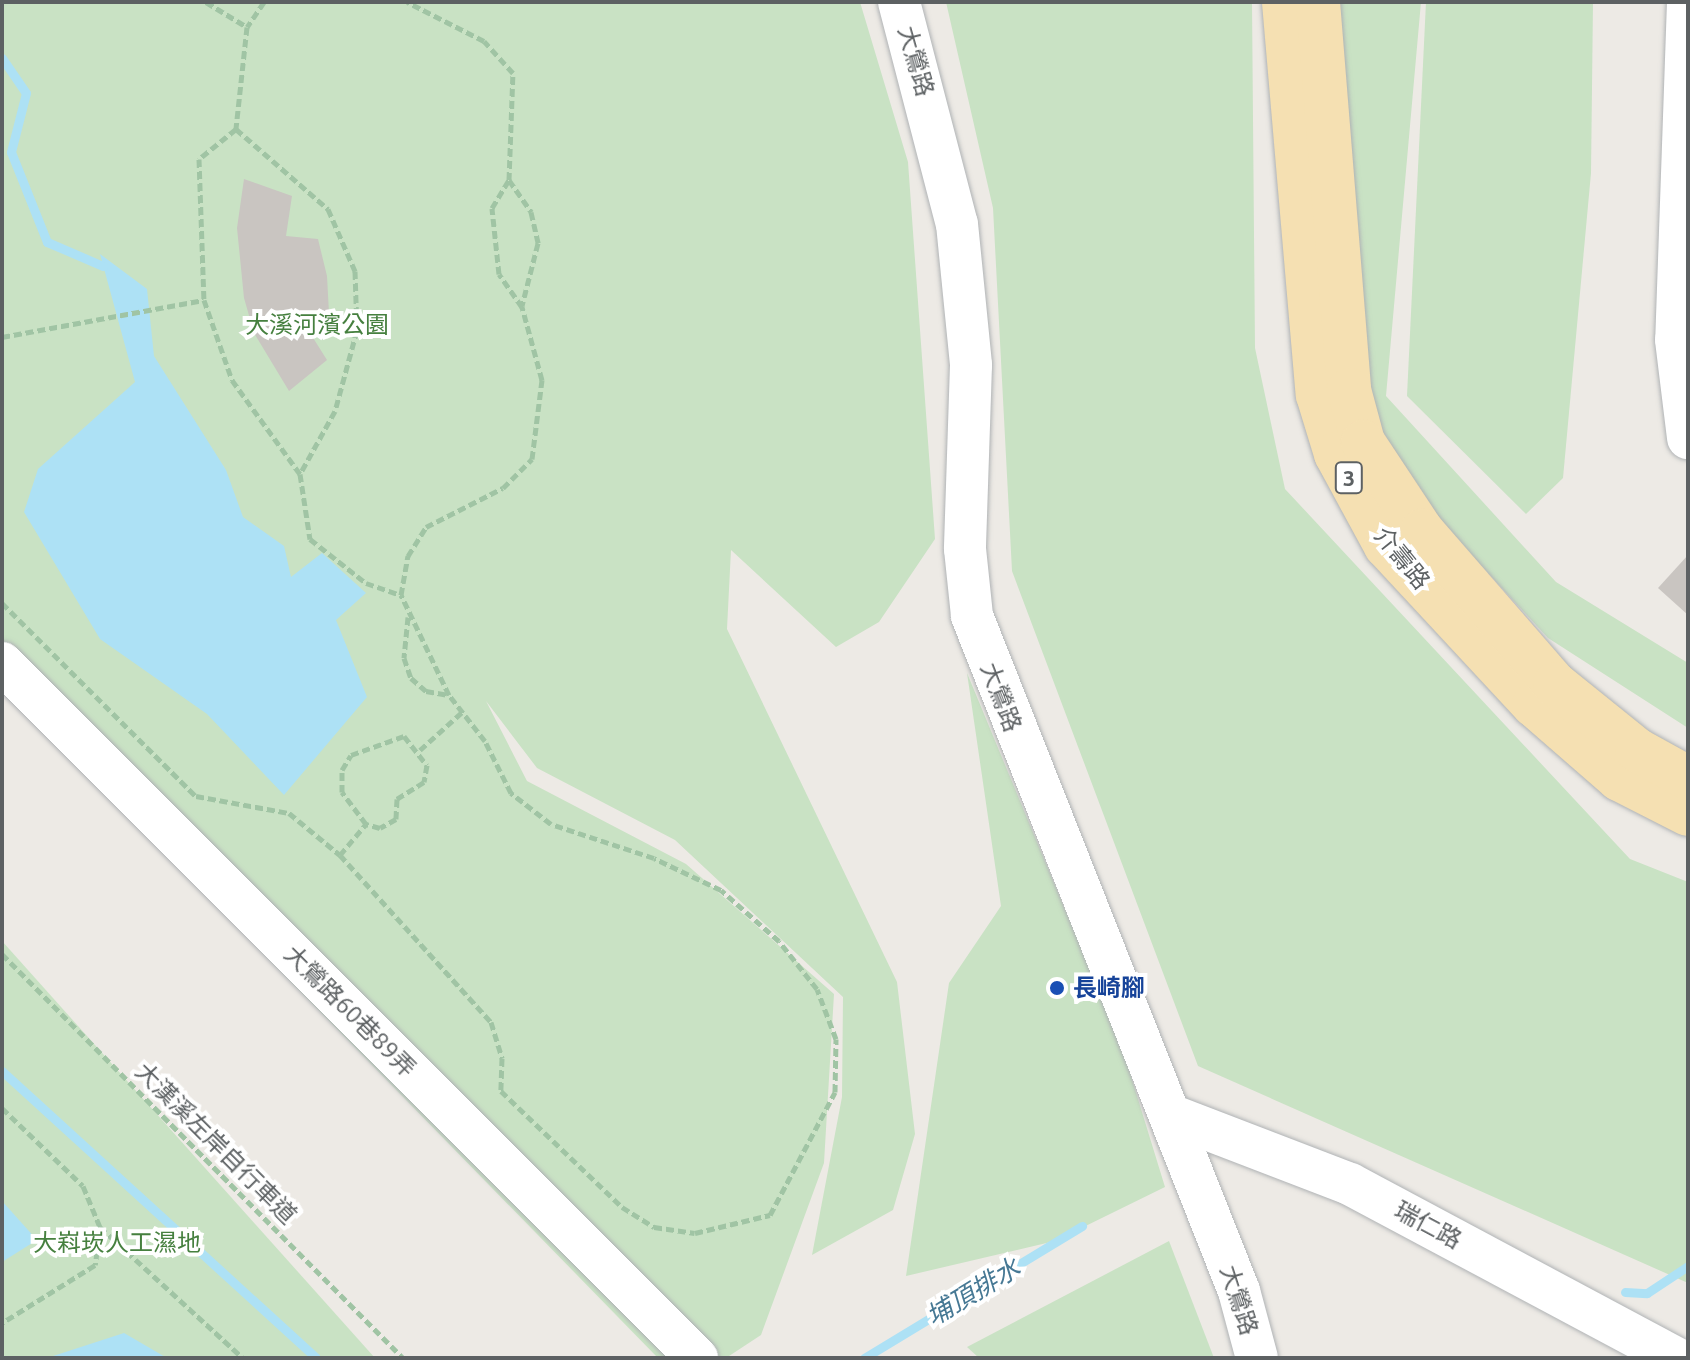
<!DOCTYPE html>
<meta charset="utf-8">
<style>
body{margin:0}
#map{position:relative;width:1690px;height:1360px;overflow:hidden;background:#edeae5;font-family:Ubuntu,"Noto Sans TC",sans-serif}
div>[style]{position:absolute}
.green>*{inset:0;background:#c9e2c4}
.water>*{inset:0;background:#ade1f5}
.stream>*{height:9px;margin:-4.5px;padding:0 4.5px;transform-origin:4.5px;border-radius:4.5px;background:#ade1f5}
.building>*{inset:0;background:#c9c5c1}
.path>*{height:5px;margin-top:-2.5px;transform-origin:0;background:repeating-linear-gradient(90deg,#a0c4a4 0 8px,transparent 0 12px)}
.roads{filter:drop-shadow(0 0 2px #b0b3b5) drop-shadow(0 0 2px #b0b3b5)}
.minor>*{height:42px;margin:-21px;padding:0 21px;transform-origin:21px;border-radius:21px;background:#fff}
.major>*{height:44px;margin:-22px;padding:0 22px;transform-origin:22px;border-radius:22px;background:#f5e0b2}
.dots>*{width:22px;height:22px;translate:-50% -50%;box-sizing:border-box;border:4px solid #fff;border-radius:50%}
span{translate:-50% -50%;white-space:nowrap;text-align:center;line-height:1.15;-webkit-text-stroke:8px #fff;paint-order:stroke}
.shield-label span{padding:2px 6px;background:#fff;border:2px solid;border-radius:6px;-webkit-text-stroke-width:0}
.shield-label{font-size:22px;color:#5d6163;font-weight:700}
.street-label{font-size:24px;color:#5d6163}
.park-label{font-size:24px;color:#46803f}
.transit-label{font-size:24px;color:#164399;font-weight:700}
.left{translate:0 -50%;text-align:left}
.water-label{font-size:26px;color:#467894;font-style:italic}
.frame{position:absolute;inset:0;border:4px solid #5d6163;pointer-events:none}
</style>
<div id="map">
<div class="green">
<i style="clip-path:polygon(2px 2px,860px 2px,908px 162px,935px 539px,879px 622px,836px 647px,731px 550px,727px 629px,897px 982px,915px 1134px,893px 1210px,812px 1255px,842px 1097px,843px 997px,675px 840px,537px 768px,486px 701px,527px 781px,686px 864px,834px 994px,824px 1163px,761px 1335px,726px 1358px,658px 1358px,2px 686px)"></i>
<i style="clip-path:polygon(946px 2px,1252px 2px,1255px 348px,1285px 489px,1630px 859px,1688px 882px,1688px 1283px,1198px 1066px,1012px 571px,993px 208px)"></i>
<i style="clip-path:polygon(1336px 2px,1421px 2px,1386px 396px,1556px 582px,1688px 663px,1688px 728px,1548px 638px,1380px 456px,1358px 415px)"></i>
<i style="clip-path:polygon(1426px 2px,1593px 2px,1591px 173px,1563px 478px,1526px 514px,1407px 396px)"></i>
<i style="clip-path:polygon(967px 673px,1122px 1047px,1165px 1187px,1055px 1241px,906px 1276px,949px 983px,1001px 906px)"></i>
<i style="clip-path:polygon(2px 941px,375px 1358px,2px 1358px)"></i>
<i style="clip-path:polygon(1169px 1241px,1214px 1358px,979px 1358px,967px 1347px)"></i>
</div>
<div class="water">
<i style="clip-path:polygon(100px 254px,147px 289px,154px 356px,226px 470px,243px 517px,284px 546px,291px 577px,322px 553px,366px 593px,336px 620px,367px 697px,284px 795px,207px 714px,100px 639px,24px 512px,38px 469px,135px 382px)"></i>
<i style="clip-path:polygon(2px 1201px,37px 1240px,2px 1262px)"></i>
<i style="clip-path:polygon(124px 1333px,167px 1358px,47px 1358px)"></i>
</div>
<div class="stream">
<i style="left:2px;top:58px;width:42px;rotate:55.6deg"></i>
<i style="left:26px;top:93px;width:61px;rotate:104.3deg"></i>
<i style="left:11px;top:152px;width:97px;rotate:68.2deg"></i>
<i style="left:47px;top:242px;width:61px;rotate:23.2deg"></i>
<i style="left:2px;top:1071px;width:425px;rotate:42.4deg"></i>
<i style="left:1625px;top:1292px;width:22px;rotate:3deg"></i>
<i style="left:1647px;top:1293px;width:49px;rotate:-33.4deg"></i>
<i style="left:864px;top:1358px;width:255px;rotate:-31.2deg"></i>
</div>
<div class="building">
<i style="clip-path:polygon(244px 179px,292px 196px,286px 236px,318px 239px,327px 276px,329px 313px,305px 325px,327px 360px,289px 391px,254px 333px,244px 298px,237px 228px)"></i>
<i style="clip-path:polygon(1688px 555px,1688px 615px,1658px 588px)"></i>
</div>
<div class="path">
<i style="left:206px;top:2px;width:48px;rotate:31.4deg"></i>
<i style="left:264px;top:2px;width:30px;rotate:124deg"></i>
<i style="left:247px;top:27px;width:103px;rotate:96.2deg"></i>
<i style="left:236px;top:129px;width:48px;rotate:141deg"></i>
<i style="left:199px;top:159px;width:141px;rotate:88deg"></i>
<i style="left:204px;top:300px;width:85px;rotate:70.7deg"></i>
<i style="left:232px;top:380px;width:116px;rotate:54.1deg"></i>
<i style="left:300px;top:474px;width:66px;rotate:81.3deg"></i>
<i style="left:310px;top:539px;width:71px;rotate:38.2deg"></i>
<i style="left:366px;top:583px;width:37px;rotate:19deg"></i>
<i style="left:236px;top:129px;width:122px;rotate:41deg"></i>
<i style="left:328px;top:209px;width:68px;rotate:66.5deg"></i>
<i style="left:355px;top:271px;width:59px;rotate:88.1deg"></i>
<i style="left:357px;top:330px;width:84px;rotate:105.2deg"></i>
<i style="left:335px;top:411px;width:72px;rotate:119.1deg"></i>
<i style="left:509px;top:180px;width:39px;rotate:55deg"></i>
<i style="left:531px;top:212px;width:32px;rotate:77deg"></i>
<i style="left:538px;top:243px;width:65px;rotate:104.3deg"></i>
<i style="left:2px;top:337px;width:205px;rotate:-10.4deg"></i>
<i style="left:2px;top:603px;width:274px;rotate:44.9deg"></i>
<i style="left:196px;top:796px;width:95px;rotate:10.4deg"></i>
<i style="left:289px;top:813px;width:66px;rotate:39.5deg"></i>
<i style="left:340px;top:855px;width:225px;rotate:47.9deg"></i>
<i style="left:491px;top:1022px;width:38px;rotate:73deg"></i>
<i style="left:502px;top:1058px;width:33px;rotate:92deg"></i>
<i style="left:501px;top:1091px;width:168px;rotate:43.8deg"></i>
<i style="left:622px;top:1207px;width:38px;rotate:32deg"></i>
<i style="left:654px;top:1227px;width:41px;rotate:8.3deg"></i>
<i style="left:695px;top:1233px;width:77px;rotate:-13.5deg"></i>
<i style="left:770px;top:1215px;width:139px;rotate:-62.1deg"></i>
<i style="left:835px;top:1092px;width:53px;rotate:-88.9deg"></i>
<i style="left:836px;top:1039px;width:53px;rotate:-110.8deg"></i>
<i style="left:817px;top:989px;width:61px;rotate:-128.4deg"></i>
<i style="left:779px;top:941px;width:77px;rotate:-138.7deg"></i>
<i style="left:721px;top:890px;width:74px;rotate:-154.5deg"></i>
<i style="left:654px;top:858px;width:108px;rotate:-161.7deg"></i>
<i style="left:551px;top:824px;width:51px;rotate:-142.2deg"></i>
<i style="left:511px;top:793px;width:58px;rotate:-116.6deg"></i>
<i style="left:485px;top:741px;width:58px;rotate:-128deg"></i>
<i style="left:449px;top:695px;width:111px;rotate:-115.6deg"></i>
<i style="left:401px;top:595px;width:40px;rotate:-80deg"></i>
<i style="left:408px;top:556px;width:34px;rotate:-58deg"></i>
<i style="left:426px;top:527px;width:86px;rotate:-26.9deg"></i>
<i style="left:503px;top:488px;width:41px;rotate:-45deg"></i>
<i style="left:532px;top:459px;width:80px;rotate:-82.8deg"></i>
<i style="left:542px;top:380px;width:76px;rotate:-105.3deg"></i>
<i style="left:522px;top:307px;width:40px;rotate:-124.9deg"></i>
<i style="left:499px;top:274px;width:66px;rotate:-96.1deg"></i>
<i style="left:492px;top:208px;width:33px;rotate:-59deg"></i>
<i style="left:509px;top:180px;width:107px;rotate:-87.9deg"></i>
<i style="left:513px;top:73px;width:43px;rotate:-132.2deg"></i>
<i style="left:484px;top:41px;width:86px;rotate:-153.1deg"></i>
<i style="left:408px;top:617px;width:41px;rotate:95.6deg"></i>
<i style="left:404px;top:658px;width:21px;rotate:71deg"></i>
<i style="left:411px;top:678px;width:20px;rotate:41deg"></i>
<i style="left:426px;top:691px;width:23px;rotate:10deg"></i>
<i style="left:404px;top:736px;width:37px;rotate:52deg"></i>
<i style="left:427px;top:765px;width:17px;rotate:100deg"></i>
<i style="left:424px;top:782px;width:32px;rotate:148deg"></i>
<i style="left:397px;top:799px;width:20px;rotate:93deg"></i>
<i style="left:396px;top:819px;width:18px;rotate:151deg"></i>
<i style="left:380px;top:828px;width:15px;rotate:-164deg"></i>
<i style="left:366px;top:824px;width:40px;rotate:-127deg"></i>
<i style="left:342px;top:792px;width:22px;rotate:-90deg"></i>
<i style="left:342px;top:770px;width:17px;rotate:-59deg"></i>
<i style="left:351px;top:755px;width:56px;rotate:-19.7deg"></i>
<i style="left:420px;top:750px;width:57px;rotate:-42.1deg"></i>
<i style="left:340px;top:855px;width:40px;rotate:-50deg"></i>
<i style="left:2px;top:954px;width:569px;rotate:45.21deg"></i>
<i style="left:2px;top:1108px;width:112px;rotate:43.9deg"></i>
<i style="left:83px;top:1186px;width:44px;rotate:67.5deg"></i>
<i style="left:100px;top:1227px;width:38px;rotate:97deg"></i>
<i style="left:95px;top:1265px;width:110px;rotate:148.1deg"></i>
<i style="left:100px;top:1227px;width:194px;rotate:42.5deg"></i>
</div>
<div class="roads">
<div class="minor">
<i style="left:899px;top:2px;width:229px;rotate:75.4deg"></i>
<i style="left:957px;top:224px;width:142px;rotate:84.3deg"></i>
<i style="left:971px;top:365px;width:184px;rotate:91.9deg"></i>
<i style="left:965px;top:549px;width:67px;rotate:84deg"></i>
<i style="left:972px;top:616px;width:726px;rotate:68.42deg"></i>
<i style="left:1239px;top:1291px;width:69px;rotate:75deg"></i>
<i style="left:1688px;top:2px;width:338px;rotate:92deg"></i>
<i style="left:1676px;top:340px;width:99px;rotate:83deg"></i>
<i style="left:2px;top:663px;width:983px;rotate:45deg"></i>
<i style="left:1170px;top:1115px;width:193px;rotate:21deg"></i>
<i style="left:1350px;top:1184px;width:370px;rotate:28.1deg"></i>
</div>
<div class="major">
<i style="left:1284px;top:2px;width:394px;rotate:85.1deg"></i>
<i style="left:1318px;top:395px;width:62px;rotate:73deg"></i>
<i style="left:1336px;top:454px;width:105px;rotate:61.5deg"></i>
<i style="left:1386px;top:546px;width:217px;rotate:47.1deg"></i>
<i style="left:1534px;top:705px;width:113px;rotate:41deg"></i>
<i style="left:1619px;top:779px;width:77px;rotate:26.9deg"></i>
<i style="left:1318px;top:2px;width:389px;rotate:85.4deg"></i>
<i style="left:1349px;top:390px;width:54px;rotate:74.9deg"></i>
<i style="left:1363px;top:442px;width:107px;rotate:56.5deg"></i>
<i style="left:1422px;top:531px;width:203px;rotate:49deg"></i>
<i style="left:1555px;top:684px;width:105px;rotate:38.8deg"></i>
<i style="left:1637px;top:750px;width:58px;rotate:28.8deg"></i>
</div>
</div>
<div class="dots">
<i style="left:1057px;top:988px;background:#1a4fb4"></i>
</div>
<div class="shield-label">
<span style="left:1349px;top:478px">3</span>
</div>
<div class="street-label">
<span style="left:916px;top:61px;rotate:74deg">大鶯路</span>
<span style="left:1402px;top:558px;rotate:51deg">介壽路</span>
<span style="left:1001px;top:697px;rotate:69deg">大鶯路</span>
<span style="left:350px;top:1011px;rotate:45deg">大鶯路60巷89弄</span>
<span style="left:216px;top:1143px;rotate:45deg">大漢溪左岸自行車道</span>
<span style="left:1428px;top:1225px;rotate:28deg">瑞仁路</span>
<span style="left:1239px;top:1300px;rotate:72deg">大鶯路</span>
</div>
<div class="park-label">
<span style="left:317px;top:325px">大溪河濱公園</span>
<span style="left:117px;top:1243px">大嵙崁人工濕地</span>
</div>
<div class="transit-label">
<span class="left" style="left:1073px;top:988px">長崎腳</span>
</div>
<div class="water-label">
<span style="left:973px;top:1292px;rotate:-31deg">埔頂排水</span>
</div>
<div class="frame"></div>
</div>
